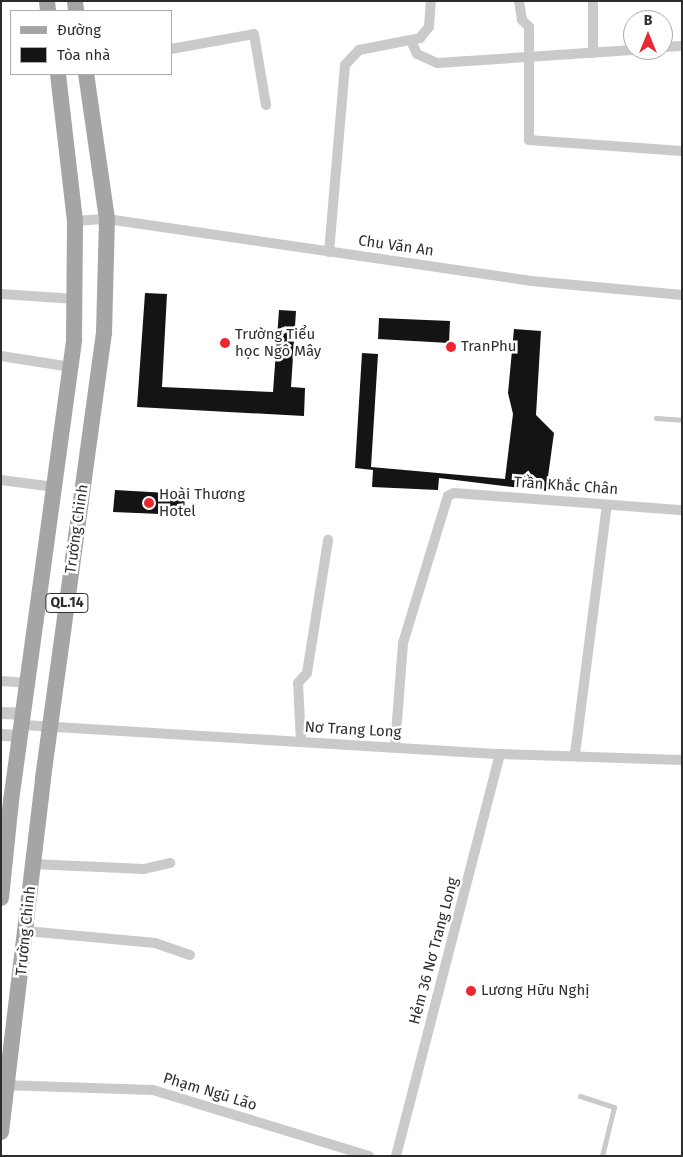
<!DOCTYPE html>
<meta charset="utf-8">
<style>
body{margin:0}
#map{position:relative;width:683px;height:1157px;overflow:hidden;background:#fff;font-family:"Fira Sans",sans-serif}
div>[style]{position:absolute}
.building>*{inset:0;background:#141414}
.service>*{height:5px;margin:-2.5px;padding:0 2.5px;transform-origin:2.5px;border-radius:2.5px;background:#cacaca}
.minor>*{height:10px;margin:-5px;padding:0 5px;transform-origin:5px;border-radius:5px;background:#cacaca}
.tertiary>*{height:12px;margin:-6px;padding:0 6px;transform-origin:6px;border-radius:6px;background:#cacaca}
.primary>*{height:16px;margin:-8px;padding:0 8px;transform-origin:8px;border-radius:8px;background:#a5a5a5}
.dots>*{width:14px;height:14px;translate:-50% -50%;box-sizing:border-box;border:2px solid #fff;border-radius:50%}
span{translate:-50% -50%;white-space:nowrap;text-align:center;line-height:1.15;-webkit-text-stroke:5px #fff;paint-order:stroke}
.shield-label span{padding:1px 4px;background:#fff;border:1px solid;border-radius:4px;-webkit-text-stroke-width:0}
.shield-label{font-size:14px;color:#2d2d2d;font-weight:700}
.street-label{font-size:15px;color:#2d2d2d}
.poi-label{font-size:15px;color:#2d2d2d}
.left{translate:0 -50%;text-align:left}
.frame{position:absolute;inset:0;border:2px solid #2d2d2d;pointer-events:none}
.legend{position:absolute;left:10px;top:10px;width:162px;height:65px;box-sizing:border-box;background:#fff;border:1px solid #ababab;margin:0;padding:6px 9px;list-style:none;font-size:15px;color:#2d2d2d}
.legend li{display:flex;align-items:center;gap:10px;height:25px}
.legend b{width:25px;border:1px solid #ababab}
.north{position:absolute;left:623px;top:10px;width:50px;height:50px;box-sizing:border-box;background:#fff;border:1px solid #ababab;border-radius:50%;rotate:0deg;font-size:14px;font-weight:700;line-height:20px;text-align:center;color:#2d2d2d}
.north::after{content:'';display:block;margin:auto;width:18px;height:22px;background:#ed2731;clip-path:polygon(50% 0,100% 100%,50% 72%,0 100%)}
</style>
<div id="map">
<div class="building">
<i style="clip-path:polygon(145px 293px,167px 294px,162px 387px,273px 392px,279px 310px,296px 311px,291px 387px,305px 388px,304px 416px,137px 407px)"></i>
<i style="clip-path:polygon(379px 318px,450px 321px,449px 343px,378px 339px)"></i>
<i style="clip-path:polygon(514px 329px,541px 331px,536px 415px,554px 433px,546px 491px,439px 478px,438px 490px,372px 487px,373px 470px,355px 468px,362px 353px,378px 354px,371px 467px,505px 479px,513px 414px,508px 393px)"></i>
<i style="clip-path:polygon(115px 490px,185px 494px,184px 515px,113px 512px)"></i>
</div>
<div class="service">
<i style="left:656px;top:418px;width:26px;rotate:4deg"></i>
<i style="left:580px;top:1096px;width:36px;rotate:18deg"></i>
<i style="left:614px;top:1107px;width:50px;rotate:103.8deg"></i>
</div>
<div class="minor">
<i style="left:519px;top:1px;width:19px;rotate:81deg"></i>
<i style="left:522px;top:20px;width:10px;rotate:45deg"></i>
<i style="left:529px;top:27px;width:113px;rotate:90deg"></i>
<i style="left:529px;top:140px;width:153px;rotate:4.1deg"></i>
<i style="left:411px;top:41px;width:14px;rotate:65deg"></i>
<i style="left:417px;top:54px;width:22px;rotate:24deg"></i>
<i style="left:437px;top:63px;width:196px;rotate:-3.8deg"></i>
<i style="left:663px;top:47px;width:19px;rotate:-3deg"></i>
<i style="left:171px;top:49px;width:84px;rotate:-10.2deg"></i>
<i style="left:254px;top:34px;width:72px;rotate:80.4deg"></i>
<i style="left:593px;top:53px;width:52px;rotate:-90deg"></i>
<i style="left:75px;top:221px;width:32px;rotate:-4deg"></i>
<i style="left:107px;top:219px;width:429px;rotate:8.3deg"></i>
<i style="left:531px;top:281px;width:152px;rotate:5.3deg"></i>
<i style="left:329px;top:252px;width:188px;rotate:-85.1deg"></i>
<i style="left:345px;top:65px;width:21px;rotate:-47deg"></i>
<i style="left:359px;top:50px;width:62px;rotate:-11.1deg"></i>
<i style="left:420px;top:38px;width:14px;rotate:-51deg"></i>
<i style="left:429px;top:27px;width:26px;rotate:-86deg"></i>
<i style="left:1px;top:294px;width:74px;rotate:3.9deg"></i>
<i style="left:1px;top:356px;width:71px;rotate:8.9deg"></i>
<i style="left:1px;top:480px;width:54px;rotate:7.4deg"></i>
<i style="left:1px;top:681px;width:28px;rotate:4deg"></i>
<i style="left:23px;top:725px;width:478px;rotate:3.5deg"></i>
<i style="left:500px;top:754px;width:182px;rotate:1.9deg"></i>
<i style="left:301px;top:742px;width:59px;rotate:-92.9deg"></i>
<i style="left:298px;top:683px;width:13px;rotate:-48deg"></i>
<i style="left:307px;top:673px;width:135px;rotate:-81deg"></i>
<i style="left:395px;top:747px;width:104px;rotate:-85.6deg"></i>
<i style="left:403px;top:643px;width:154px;rotate:-73deg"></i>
<i style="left:448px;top:496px;width:7px;rotate:-27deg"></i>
<i style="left:454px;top:493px;width:229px;rotate:4.3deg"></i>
<i style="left:575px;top:754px;width:251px;rotate:-82.7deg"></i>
<i style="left:33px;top:864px;width:111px;rotate:2.6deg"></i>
<i style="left:144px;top:869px;width:27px;rotate:-13deg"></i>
<i style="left:26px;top:931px;width:130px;rotate:5.3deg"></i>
<i style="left:155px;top:943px;width:37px;rotate:19deg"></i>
<i style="left:2px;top:1085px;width:151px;rotate:1.9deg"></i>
<i style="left:153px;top:1090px;width:226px;rotate:17deg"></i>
<i style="left:396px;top:1156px;width:415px;rotate:-75.5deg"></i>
</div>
<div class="tertiary">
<i style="left:1px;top:713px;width:23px;rotate:2deg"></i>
<i style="left:1px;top:735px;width:20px;rotate:3deg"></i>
</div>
<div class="primary">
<i style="left:47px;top:1px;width:10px;rotate:84deg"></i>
<i style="left:75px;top:1px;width:10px;rotate:84deg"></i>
<i style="left:1px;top:898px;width:98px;rotate:-84.1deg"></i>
<i style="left:11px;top:801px;width:466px;rotate:-82.2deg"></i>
<i style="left:74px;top:339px;width:118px;rotate:-89.5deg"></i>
<i style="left:75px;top:221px;width:148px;rotate:-96.6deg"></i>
<i style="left:1px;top:1132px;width:356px;rotate:-83.2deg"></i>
<i style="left:43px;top:778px;width:449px;rotate:-82.2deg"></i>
<i style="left:104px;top:333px;width:114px;rotate:-88.5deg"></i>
<i style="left:107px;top:219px;width:147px;rotate:-98.2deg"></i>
</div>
<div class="dots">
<i style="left:225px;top:343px;background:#ed2731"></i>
<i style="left:451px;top:347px;background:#ed2731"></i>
<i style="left:149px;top:503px;background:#ed2731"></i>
<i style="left:471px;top:991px;background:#ed2731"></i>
</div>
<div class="shield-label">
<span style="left:67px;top:603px">QL.14</span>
</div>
<div class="street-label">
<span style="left:396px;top:246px;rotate:8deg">Chu Văn An</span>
<span style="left:566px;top:486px;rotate:4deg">Trần Khắc Chân</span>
<span style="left:77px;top:529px;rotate:-82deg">Trường Chinh</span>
<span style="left:353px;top:730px;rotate:3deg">Nơ Trang Long</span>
<span style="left:26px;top:931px;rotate:-84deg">Trường Chinh</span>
<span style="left:434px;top:951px;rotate:-75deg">Hẻm 36 Nơ Trang Long</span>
<span style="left:210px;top:1092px;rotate:17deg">Phạm Ngũ Lão</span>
</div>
<div class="poi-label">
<span class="left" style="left:235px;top:343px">Trường Tiểu<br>học Ngô Mây</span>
<span class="left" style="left:461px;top:347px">TranPhu</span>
<span class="left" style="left:159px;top:503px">Hoài Thương<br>Hotel</span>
<span class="left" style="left:481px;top:991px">Lương Hữu Nghị</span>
</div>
<div class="frame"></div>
<ul class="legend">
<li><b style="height:6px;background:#a5a5a5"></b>Đường</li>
<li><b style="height:14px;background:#141414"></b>Tòa nhà</li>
</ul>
<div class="north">B</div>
</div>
